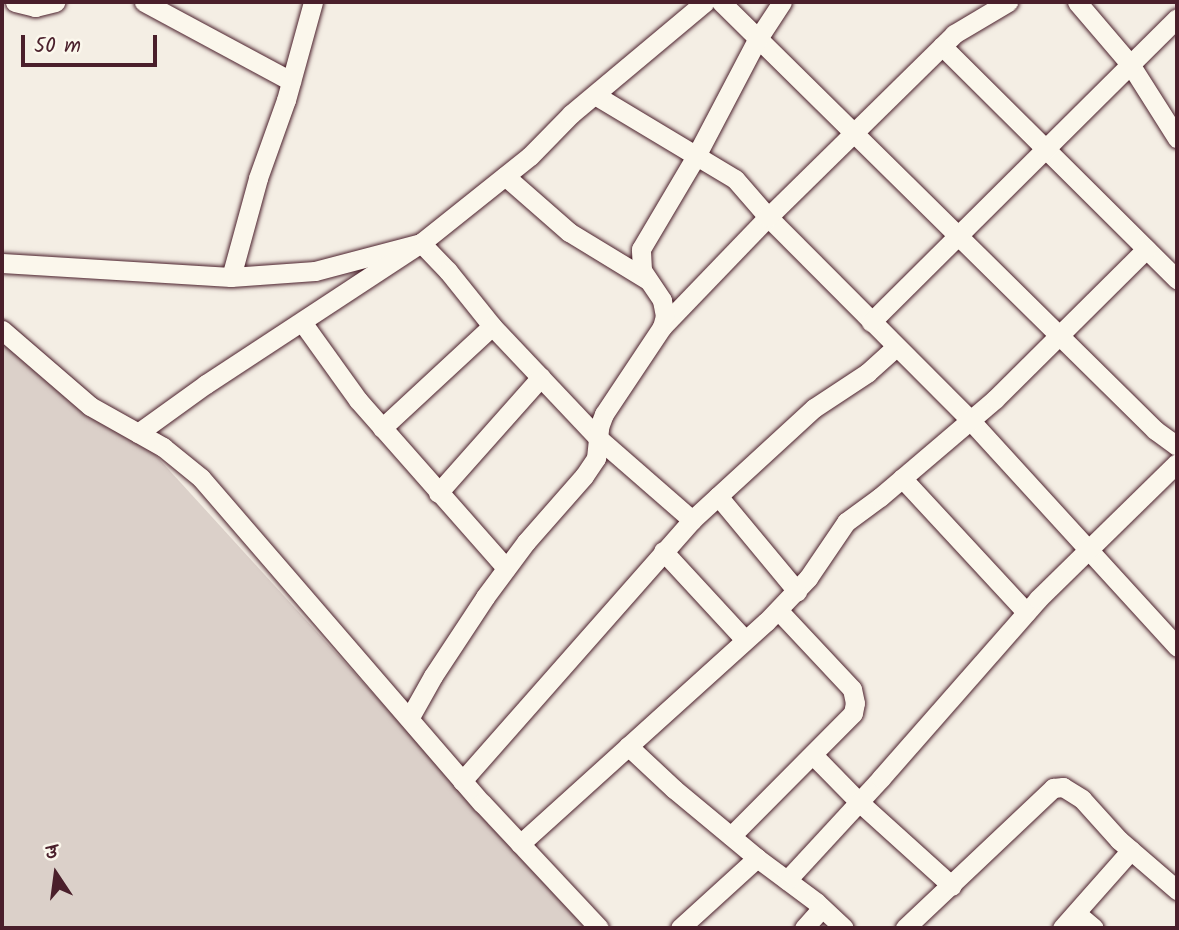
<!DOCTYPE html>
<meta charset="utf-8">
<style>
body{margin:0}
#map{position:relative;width:1179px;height:930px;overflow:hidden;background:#f4eee4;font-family:Kalam,"Playpen Sans Deva",sans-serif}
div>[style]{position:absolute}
.green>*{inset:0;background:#dbd0c9}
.roads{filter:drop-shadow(0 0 2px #4a1f2b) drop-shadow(0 0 2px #4a1f2b)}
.minor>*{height:19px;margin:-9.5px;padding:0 9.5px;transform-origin:9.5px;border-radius:9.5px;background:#fbf7ec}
span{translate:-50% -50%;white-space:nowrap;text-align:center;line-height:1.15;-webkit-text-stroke:5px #fbf7ec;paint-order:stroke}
.frame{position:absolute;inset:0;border:4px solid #4a1f2b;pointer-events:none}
.north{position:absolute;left:21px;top:839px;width:70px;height:70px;-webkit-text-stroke:5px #fbf7ec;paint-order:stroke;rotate:347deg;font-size:19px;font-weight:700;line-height:28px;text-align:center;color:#4a1f2b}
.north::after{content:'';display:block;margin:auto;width:24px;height:32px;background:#4a1f2b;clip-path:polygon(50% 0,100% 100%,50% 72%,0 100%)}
.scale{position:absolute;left:21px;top:35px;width:136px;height:32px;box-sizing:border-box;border:4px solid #4a1f2b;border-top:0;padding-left:9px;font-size:21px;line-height:24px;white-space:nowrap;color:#4a1f2b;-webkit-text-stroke:5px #fbf7ec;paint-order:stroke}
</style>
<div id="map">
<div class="green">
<i style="clip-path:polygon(2px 316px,129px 426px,587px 928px,2px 928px)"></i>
</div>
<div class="roads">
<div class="minor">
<i style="left:15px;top:2px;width:21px;rotate:14deg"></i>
<i style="left:35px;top:7px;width:21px;rotate:-14deg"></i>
<i style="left:144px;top:2px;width:167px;rotate:28.3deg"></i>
<i style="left:721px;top:2px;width:610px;rotate:44.6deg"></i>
<i style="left:1155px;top:430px;width:27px;rotate:36deg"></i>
<i style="left:1077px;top:2px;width:82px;rotate:49.5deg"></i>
<i style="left:1130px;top:64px;width:88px;rotate:57.6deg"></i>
<i style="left:942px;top:46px;width:331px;rotate:44.8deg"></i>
<i style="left:595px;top:95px;width:163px;rotate:31deg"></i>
<i style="left:735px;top:179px;width:50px;rotate:49deg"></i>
<i style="left:768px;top:217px;width:286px;rotate:45.1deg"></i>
<i style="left:970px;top:420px;width:307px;rotate:47.6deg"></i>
<i style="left:505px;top:176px;width:85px;rotate:41.2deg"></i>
<i style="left:569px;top:232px;width:92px;rotate:31.3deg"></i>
<i style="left:2px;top:263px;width:229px;rotate:3.5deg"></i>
<i style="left:231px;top:277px;width:84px;rotate:-4.1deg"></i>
<i style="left:315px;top:271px;width:110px;rotate:-14.8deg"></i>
<i style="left:421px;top:243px;width:39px;rotate:46deg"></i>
<i style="left:448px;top:271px;width:70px;rotate:51.3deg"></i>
<i style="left:492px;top:326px;width:154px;rotate:46.6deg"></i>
<i style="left:598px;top:438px;width:125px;rotate:41.1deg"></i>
<i style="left:231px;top:277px;width:103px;rotate:-74.7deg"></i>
<i style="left:258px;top:178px;width:83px;rotate:-70.3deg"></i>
<i style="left:286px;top:100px;width:102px;rotate:-74.6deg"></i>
<i style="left:302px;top:322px;width:96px;rotate:54.3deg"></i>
<i style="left:358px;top:400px;width:224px;rotate:48.6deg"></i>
<i style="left:871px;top:322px;width:431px;rotate:-44.8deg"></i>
<i style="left:662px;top:327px;width:153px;rotate:-46.1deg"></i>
<i style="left:768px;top:217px;width:261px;rotate:-44.5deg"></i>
<i style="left:954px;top:34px;width:63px;rotate:-30.7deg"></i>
<i style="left:2px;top:330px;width:116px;rotate:40.8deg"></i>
<i style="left:90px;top:406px;width:84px;rotate:29.3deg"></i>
<i style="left:163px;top:447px;width:49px;rotate:39.2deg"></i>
<i style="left:201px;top:478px;width:430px;rotate:49.2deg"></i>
<i style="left:482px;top:803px;width:171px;rotate:46.9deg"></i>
<i style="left:382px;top:428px;width:150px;rotate:-42.8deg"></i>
<i style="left:138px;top:433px;width:84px;rotate:-35.8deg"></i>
<i style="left:206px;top:384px;width:257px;rotate:-33.3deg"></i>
<i style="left:421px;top:243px;width:139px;rotate:-38.6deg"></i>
<i style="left:530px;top:156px;width:59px;rotate:-45.7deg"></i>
<i style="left:571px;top:114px;width:175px;rotate:-39.9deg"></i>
<i style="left:902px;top:478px;width:183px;rotate:47.2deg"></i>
<i style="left:438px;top:493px;width:155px;rotate:-48.4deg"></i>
<i style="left:718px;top:496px;width:124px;rotate:50.3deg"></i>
<i style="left:663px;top:551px;width:121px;rotate:47.3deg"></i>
<i style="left:410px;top:717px;width:47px;rotate:-60.7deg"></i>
<i style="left:433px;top:676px;width:95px;rotate:-56.6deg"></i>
<i style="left:485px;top:597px;width:69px;rotate:-53.3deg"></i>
<i style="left:526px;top:542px;width:88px;rotate:-48.7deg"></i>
<i style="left:584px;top:476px;width:22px;rotate:-56deg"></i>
<i style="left:596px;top:458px;width:31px;rotate:-84deg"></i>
<i style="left:599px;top:427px;width:14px;rotate:-69deg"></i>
<i style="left:604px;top:414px;width:105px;rotate:-56.3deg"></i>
<i style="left:662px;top:327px;width:11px;rotate:-75deg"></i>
<i style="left:665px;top:316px;width:16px;rotate:-101deg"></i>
<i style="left:662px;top:300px;width:36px;rotate:-124deg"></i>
<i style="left:642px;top:270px;width:21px;rotate:-93deg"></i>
<i style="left:641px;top:249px;width:108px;rotate:-59.4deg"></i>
<i style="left:696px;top:156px;width:131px;rotate:-62.3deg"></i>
<i style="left:757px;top:40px;width:45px;rotate:-56.7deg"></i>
<i style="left:628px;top:746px;width:63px;rotate:43.1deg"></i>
<i style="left:674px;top:789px;width:108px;rotate:39.7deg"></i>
<i style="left:757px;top:858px;width:74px;rotate:36.7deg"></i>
<i style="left:816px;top:902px;width:38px;rotate:43deg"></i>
<i style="left:813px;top:755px;width:66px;rotate:45.6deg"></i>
<i style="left:859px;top:802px;width:125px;rotate:42.1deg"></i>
<i style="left:462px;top:781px;width:348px;rotate:-48.6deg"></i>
<i style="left:692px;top:520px;width:166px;rotate:-42.6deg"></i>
<i style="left:814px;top:408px;width:64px;rotate:-33.4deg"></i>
<i style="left:867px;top:373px;width:39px;rotate:-42deg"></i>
<i style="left:731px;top:836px;width:173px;rotate:-45.2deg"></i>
<i style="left:853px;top:713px;width:10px;rotate:-79deg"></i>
<i style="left:855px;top:703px;width:14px;rotate:-102deg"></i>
<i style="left:852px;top:689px;width:108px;rotate:-133.1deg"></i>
<i style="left:520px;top:844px;width:331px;rotate:-42.1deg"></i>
<i style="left:766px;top:622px;width:61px;rotate:-46.3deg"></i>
<i style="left:808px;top:578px;width:68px;rotate:-55.8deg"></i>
<i style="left:846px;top:522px;width:42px;rotate:-36.3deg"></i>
<i style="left:880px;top:497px;width:151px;rotate:-40.4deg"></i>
<i style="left:995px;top:399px;width:213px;rotate:-44.8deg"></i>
<i style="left:787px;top:880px;width:139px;rotate:-47.3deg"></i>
<i style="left:881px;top:778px;width:238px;rotate:-48.7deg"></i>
<i style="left:1038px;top:599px;width:194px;rotate:-44.4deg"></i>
<i style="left:1076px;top:913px;width:23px;rotate:40deg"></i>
<i style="left:680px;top:928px;width:104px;rotate:-42.3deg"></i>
<i style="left:804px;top:928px;width:27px;rotate:-48deg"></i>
<i style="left:905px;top:928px;width:204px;rotate:-43.4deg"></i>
<i style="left:1053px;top:788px;width:10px;rotate:-6deg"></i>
<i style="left:1063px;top:787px;width:22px;rotate:32deg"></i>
<i style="left:1082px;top:799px;width:55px;rotate:47.9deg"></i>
<i style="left:1119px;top:840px;width:77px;rotate:40.8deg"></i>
<i style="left:1062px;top:928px;width:104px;rotate:-48.5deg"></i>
</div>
</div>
<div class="frame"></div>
<div class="north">उ</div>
<div class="scale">50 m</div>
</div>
